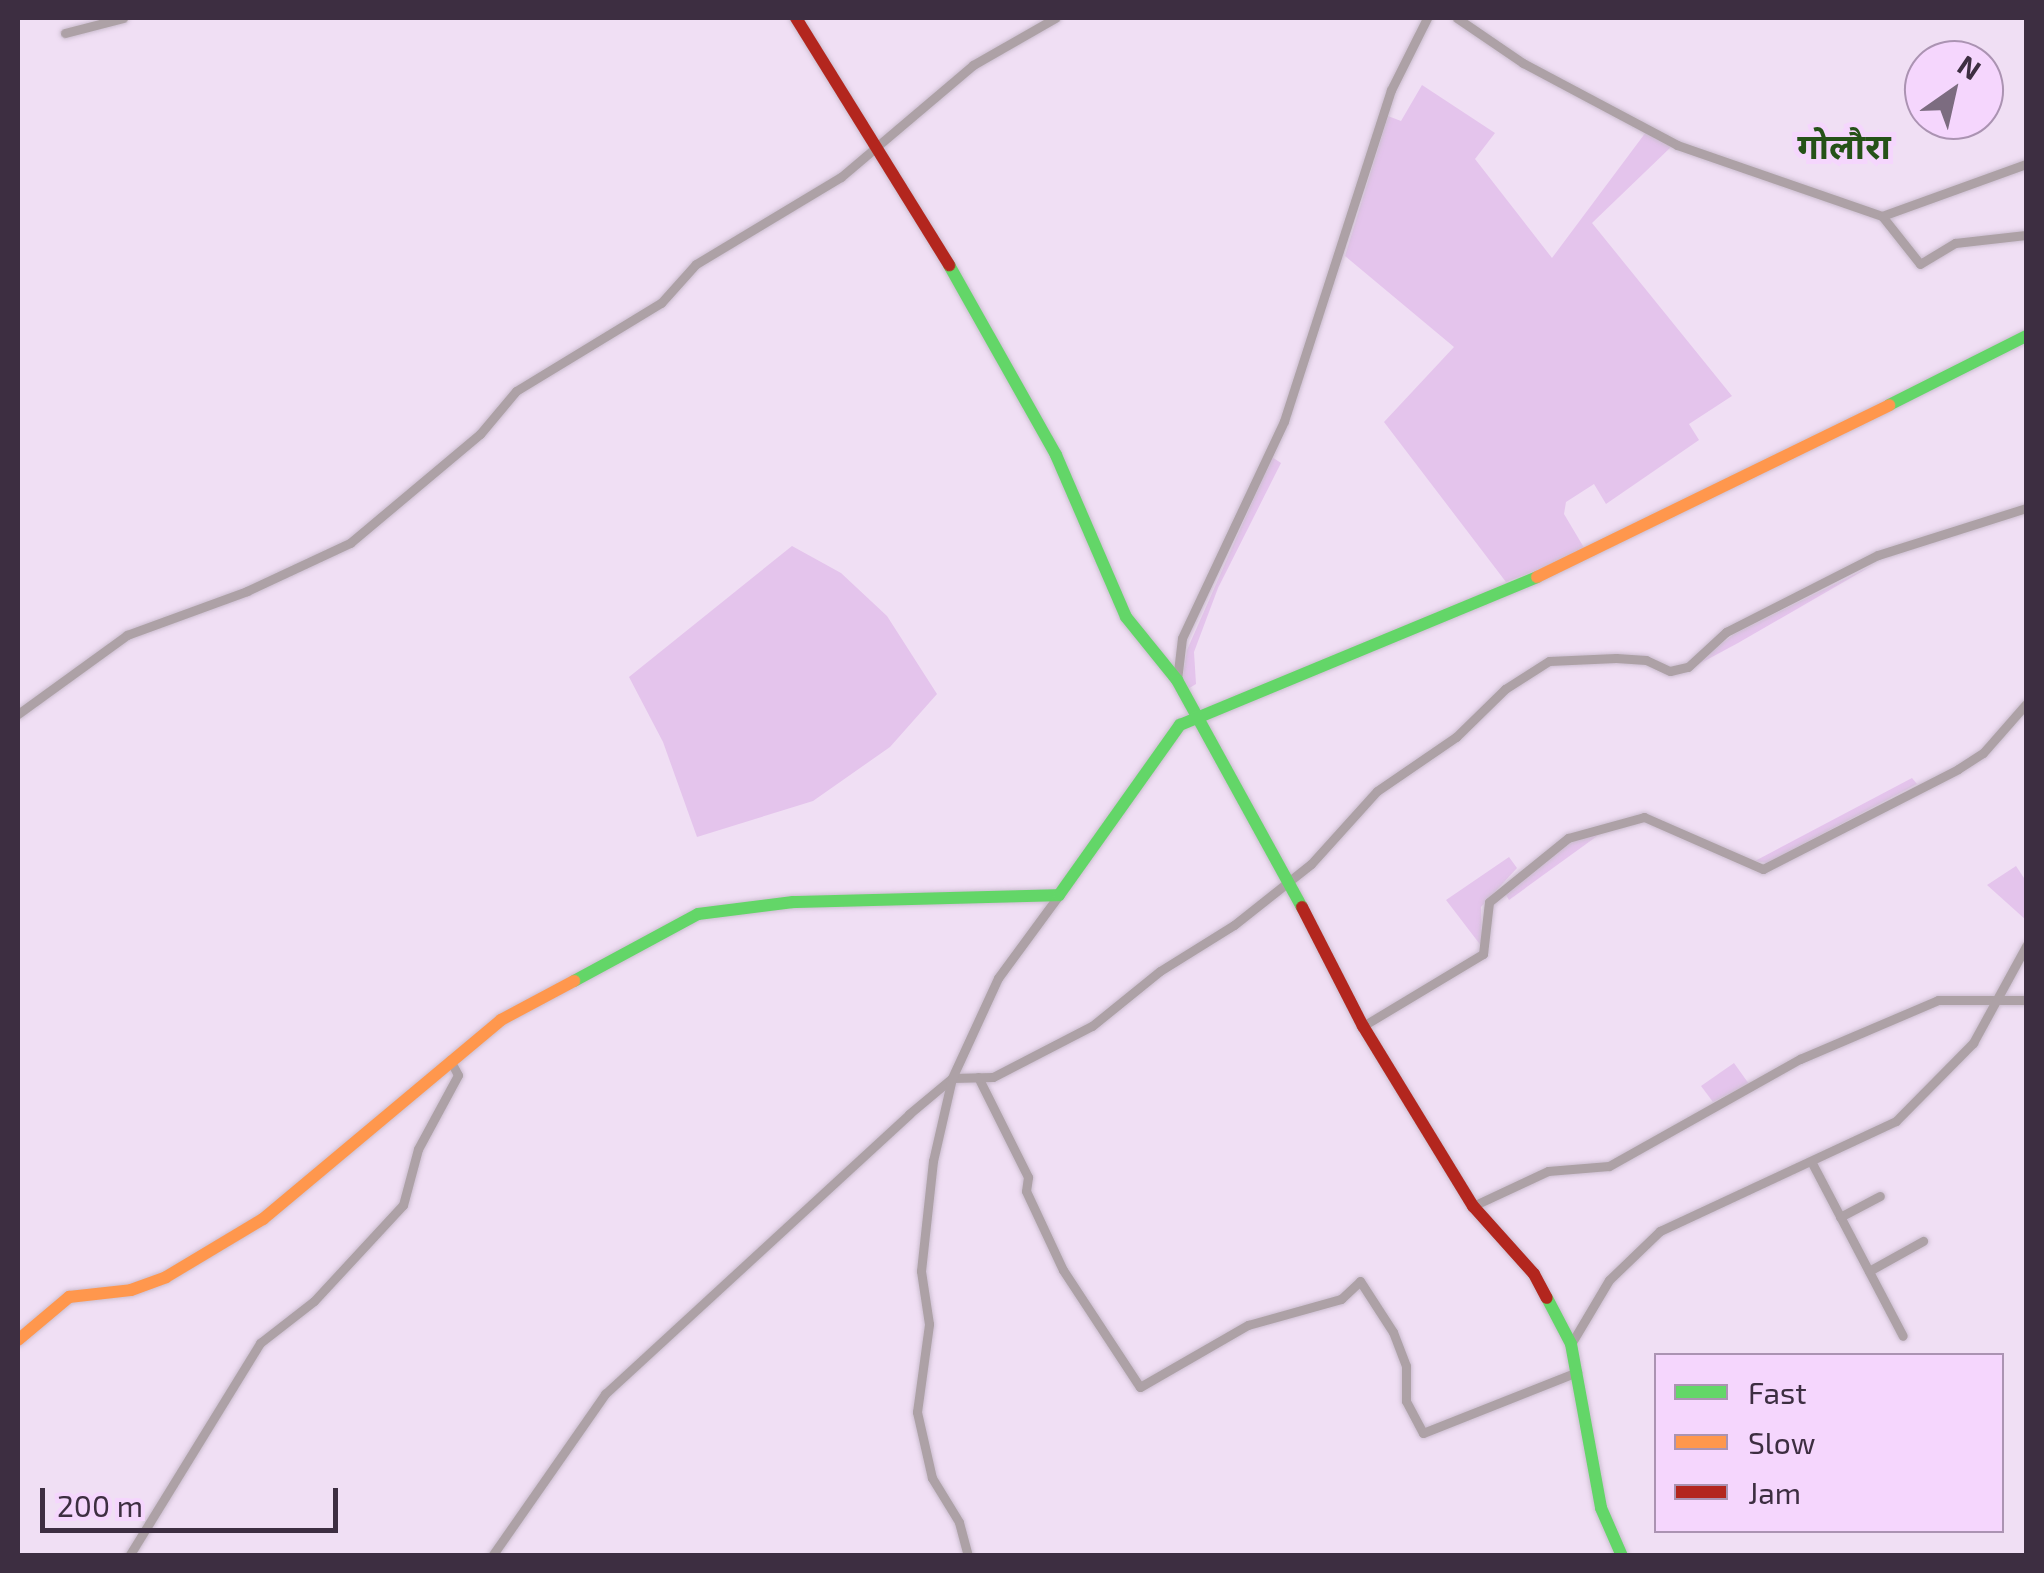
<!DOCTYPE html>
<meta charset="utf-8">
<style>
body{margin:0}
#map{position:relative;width:2044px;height:1573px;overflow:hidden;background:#f0dff4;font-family:"Exo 2","Noto Sans Devanagari",sans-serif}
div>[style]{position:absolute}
.green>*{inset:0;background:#e4c4ec}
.roads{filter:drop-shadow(0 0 2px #cbbdcf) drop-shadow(0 0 2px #cbbdcf)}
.street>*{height:9px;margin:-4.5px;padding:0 4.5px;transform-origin:4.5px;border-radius:4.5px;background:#ada1a6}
.fast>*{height:12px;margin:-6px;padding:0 6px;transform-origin:6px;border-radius:6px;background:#63d668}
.slow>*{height:12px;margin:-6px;padding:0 6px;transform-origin:6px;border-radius:6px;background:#ff974d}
.jam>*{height:12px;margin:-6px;padding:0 6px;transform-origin:6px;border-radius:6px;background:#b3261e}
span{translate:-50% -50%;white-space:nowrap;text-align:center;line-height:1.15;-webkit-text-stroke:10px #f5d6fd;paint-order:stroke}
.quarter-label{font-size:35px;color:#255218;font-weight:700}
.frame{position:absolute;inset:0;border:20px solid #3d2e41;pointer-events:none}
.legend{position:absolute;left:1654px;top:1353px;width:350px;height:180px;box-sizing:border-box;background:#f5d6fd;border:2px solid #ab93b2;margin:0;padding:12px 18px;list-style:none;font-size:30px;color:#3d2e41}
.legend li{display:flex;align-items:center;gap:20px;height:50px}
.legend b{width:50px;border:2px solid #ab93b2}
.north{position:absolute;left:1904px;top:40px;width:100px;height:100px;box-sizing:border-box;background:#f5d6fd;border:2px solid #ab93b2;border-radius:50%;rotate:34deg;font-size:28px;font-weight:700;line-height:40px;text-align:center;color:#3d2e41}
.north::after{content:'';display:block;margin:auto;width:35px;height:45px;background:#7c6c80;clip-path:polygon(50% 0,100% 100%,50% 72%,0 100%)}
.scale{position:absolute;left:40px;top:1488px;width:298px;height:45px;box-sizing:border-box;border:5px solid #3d2e41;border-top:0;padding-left:12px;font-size:30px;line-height:35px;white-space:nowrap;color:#3d2e41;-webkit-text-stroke:8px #f5d6fd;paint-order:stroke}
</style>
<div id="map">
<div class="green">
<i style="clip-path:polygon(1422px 85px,1495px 133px,1475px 159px,1552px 258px,1646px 132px,1671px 147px,1592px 223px,1732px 396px,1689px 424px,1699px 440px,1606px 504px,1594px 484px,1566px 502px,1564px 514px,1586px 551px,1506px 582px,1384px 422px,1454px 347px,1345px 256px,1388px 116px,1401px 121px)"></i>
<i style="clip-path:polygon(1272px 457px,1281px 463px,1218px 588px,1194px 652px,1196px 684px,1188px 689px,1182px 681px,1187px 650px)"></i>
<i style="clip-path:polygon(792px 546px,841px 573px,887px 616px,937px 694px,890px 747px,813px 801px,697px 837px,663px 742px,629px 677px)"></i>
<i style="clip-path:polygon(1873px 565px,1738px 643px,1686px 671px,1734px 634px)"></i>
<i style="clip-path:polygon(1912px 778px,1917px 784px,1767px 863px,1755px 861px)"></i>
<i style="clip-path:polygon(1611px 826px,1509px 900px,1506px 895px,1570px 841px)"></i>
<i style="clip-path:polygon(1509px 857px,1517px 868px,1481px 907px,1482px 947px,1446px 900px)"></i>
<i style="clip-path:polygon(2016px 866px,2026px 881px,2026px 920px,1987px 885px)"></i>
<i style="clip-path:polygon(1734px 1063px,1749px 1084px,1713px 1102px,1701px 1086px)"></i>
</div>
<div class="roads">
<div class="street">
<i style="left:1457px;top:18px;width:80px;rotate:34.3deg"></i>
<i style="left:1523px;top:63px;width:174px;rotate:28deg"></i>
<i style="left:1677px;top:145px;width:217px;rotate:19.1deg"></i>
<i style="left:1882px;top:216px;width:61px;rotate:51.6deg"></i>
<i style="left:1920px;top:264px;width:41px;rotate:-31deg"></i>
<i style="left:1955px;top:243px;width:71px;rotate:-6.4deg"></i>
<i style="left:65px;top:33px;width:60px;rotate:-14.5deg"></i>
<i style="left:1882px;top:216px;width:153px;rotate:-19.9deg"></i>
<i style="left:1177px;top:680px;width:42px;rotate:-83.2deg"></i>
<i style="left:1182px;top:638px;width:240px;rotate:-64.8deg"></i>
<i style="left:1284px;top:421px;width:348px;rotate:-72.1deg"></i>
<i style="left:1391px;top:90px;width:80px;rotate:-63.4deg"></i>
<i style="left:18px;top:714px;width:135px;rotate:-35.9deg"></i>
<i style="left:127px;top:635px;width:128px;rotate:-20.1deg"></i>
<i style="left:247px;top:591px;width:114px;rotate:-25deg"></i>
<i style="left:350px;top:543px;width:170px;rotate:-40deg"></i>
<i style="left:480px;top:434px;width:56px;rotate:-50.1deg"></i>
<i style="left:516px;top:391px;width:170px;rotate:-31.3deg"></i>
<i style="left:661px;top:303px;width:52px;rotate:-48.1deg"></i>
<i style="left:696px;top:264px;width:169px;rotate:-31deg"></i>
<i style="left:841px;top:177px;width:173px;rotate:-40.3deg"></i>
<i style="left:973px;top:65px;width:95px;rotate:-29.8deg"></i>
<i style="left:1363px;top:1026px;width:140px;rotate:-31deg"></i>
<i style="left:1483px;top:954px;width:52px;rotate:-83.4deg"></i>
<i style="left:1489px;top:902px;width:102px;rotate:-39deg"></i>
<i style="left:1568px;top:838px;width:79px;rotate:-15.4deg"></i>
<i style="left:1644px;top:817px;width:130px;rotate:23.6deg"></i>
<i style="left:1763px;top:869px;width:219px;rotate:-27.1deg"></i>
<i style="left:1958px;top:769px;width:30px;rotate:-33deg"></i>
<i style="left:1983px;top:753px;width:65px;rotate:-48.7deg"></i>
<i style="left:978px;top:1077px;width:112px;rotate:63.4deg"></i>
<i style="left:1028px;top:1177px;width:14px;rotate:98deg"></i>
<i style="left:1026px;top:1191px;width:87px;rotate:64.9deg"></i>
<i style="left:1063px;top:1270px;width:140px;rotate:56.7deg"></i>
<i style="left:1140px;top:1387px;width:125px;rotate:-29.9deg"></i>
<i style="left:1248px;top:1325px;width:97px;rotate:-15.6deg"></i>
<i style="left:1341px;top:1299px;width:26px;rotate:-43deg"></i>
<i style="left:1360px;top:1281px;width:61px;rotate:57.1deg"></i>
<i style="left:1393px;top:1332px;width:36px;rotate:69deg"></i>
<i style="left:1406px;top:1366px;width:35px;rotate:90deg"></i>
<i style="left:1406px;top:1401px;width:36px;rotate:62deg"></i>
<i style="left:1423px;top:1433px;width:166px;rotate:-21.6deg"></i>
<i style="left:1812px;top:1163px;width:195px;rotate:62.3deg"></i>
<i style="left:1473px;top:1206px;width:83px;rotate:-25deg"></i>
<i style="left:1548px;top:1171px;width:61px;rotate:-4.7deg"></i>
<i style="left:1609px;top:1166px;width:219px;rotate:-29.3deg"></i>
<i style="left:1800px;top:1059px;width:150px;rotate:-23.1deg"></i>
<i style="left:1938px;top:1000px;width:88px"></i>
<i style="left:1840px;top:1217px;width:45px;rotate:-27.7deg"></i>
<i style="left:1869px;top:1271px;width:62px;rotate:-29.1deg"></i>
<i style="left:1571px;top:1344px;width:74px;rotate:-59.3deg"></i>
<i style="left:1609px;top:1280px;width:71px;rotate:-43.9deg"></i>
<i style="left:1660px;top:1231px;width:260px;rotate:-25deg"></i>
<i style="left:1896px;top:1121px;width:110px;rotate:-45.4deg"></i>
<i style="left:1973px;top:1043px;width:111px;rotate:-61.3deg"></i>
<i style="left:129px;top:1556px;width:250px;rotate:-58.4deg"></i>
<i style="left:260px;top:1343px;width:68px;rotate:-37.9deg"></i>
<i style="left:314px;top:1301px;width:131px;rotate:-47.2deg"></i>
<i style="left:403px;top:1205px;width:58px;rotate:-75deg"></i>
<i style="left:418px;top:1149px;width:84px;rotate:-61.6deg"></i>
<i style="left:458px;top:1075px;width:17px;rotate:-118deg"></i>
<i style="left:492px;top:1556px;width:198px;rotate:-55.1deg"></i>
<i style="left:605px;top:1394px;width:413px;rotate:-42.6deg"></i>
<i style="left:909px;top:1114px;width:56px;rotate:-39.9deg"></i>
<i style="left:952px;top:1078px;width:41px;rotate:-1.4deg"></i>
<i style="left:993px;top:1077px;width:111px;rotate:-27.3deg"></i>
<i style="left:1092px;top:1026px;width:87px;rotate:-39deg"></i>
<i style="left:1160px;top:971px;width:87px;rotate:-31.9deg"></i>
<i style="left:1234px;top:925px;width:98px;rotate:-38.4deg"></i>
<i style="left:1311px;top:864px;width:98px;rotate:-47.9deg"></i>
<i style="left:1377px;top:791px;width:96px;rotate:-34.4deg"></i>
<i style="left:1456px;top:737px;width:69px;rotate:-44.4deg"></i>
<i style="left:1505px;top:689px;width:52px;rotate:-32.5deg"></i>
<i style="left:1549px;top:661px;width:67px;rotate:-2.6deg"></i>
<i style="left:1616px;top:658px;width:30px;rotate:4deg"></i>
<i style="left:1646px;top:660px;width:26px;rotate:25deg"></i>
<i style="left:1670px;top:671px;width:18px;rotate:-13deg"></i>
<i style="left:1688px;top:667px;width:52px;rotate:-42.6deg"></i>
<i style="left:1726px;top:632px;width:170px;rotate:-26.9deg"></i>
<i style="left:1878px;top:555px;width:155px;rotate:-17.6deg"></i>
<i style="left:968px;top:1556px;width:35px;rotate:-105deg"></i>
<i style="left:959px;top:1522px;width:52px;rotate:-121.5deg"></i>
<i style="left:932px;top:1478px;width:68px;rotate:-102.8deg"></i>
<i style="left:917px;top:1412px;width:89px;rotate:-82.2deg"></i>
<i style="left:929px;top:1324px;width:54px;rotate:-98.6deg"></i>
<i style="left:921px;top:1271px;width:111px;rotate:-83.8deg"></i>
<i style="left:933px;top:1161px;width:85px;rotate:-77.1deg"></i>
<i style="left:952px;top:1078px;width:110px;rotate:-65.3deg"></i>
<i style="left:998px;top:978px;width:103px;rotate:-53.7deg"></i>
</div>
<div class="fast">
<i style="left:949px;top:265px;width:218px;rotate:60.6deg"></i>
<i style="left:1056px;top:455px;width:176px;rotate:66.6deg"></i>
<i style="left:1126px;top:617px;width:81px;rotate:51deg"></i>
<i style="left:1177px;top:680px;width:259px;rotate:61.2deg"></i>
<i style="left:1889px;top:405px;width:153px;rotate:-26.7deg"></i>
<i style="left:574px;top:981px;width:141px;rotate:-28.4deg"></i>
<i style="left:698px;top:914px;width:96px;rotate:-7.2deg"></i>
<i style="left:793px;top:902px;width:266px;rotate:-1.5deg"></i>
<i style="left:1059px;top:895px;width:209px;rotate:-54.6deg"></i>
<i style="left:1180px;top:725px;width:386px;rotate:-22.5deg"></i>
<i style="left:1547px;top:1298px;width:52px;rotate:62.4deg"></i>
<i style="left:1571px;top:1344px;width:167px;rotate:79.6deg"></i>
<i style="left:1601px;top:1508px;width:52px;rotate:66.4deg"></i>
</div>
<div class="slow">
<i style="left:1537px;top:577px;width:392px;rotate:-26deg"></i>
<i style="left:18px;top:1340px;width:67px;rotate:-40.1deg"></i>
<i style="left:69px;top:1297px;width:62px;rotate:-6.4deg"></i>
<i style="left:131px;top:1290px;width:37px;rotate:-20deg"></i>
<i style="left:166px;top:1277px;width:113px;rotate:-30.9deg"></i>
<i style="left:263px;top:1219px;width:310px;rotate:-39.9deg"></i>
<i style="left:501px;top:1020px;width:83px;rotate:-28.1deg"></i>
</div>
<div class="jam">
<i style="left:796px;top:18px;width:291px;rotate:58.2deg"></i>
<i style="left:1302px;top:907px;width:134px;rotate:62.9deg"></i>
<i style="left:1363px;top:1026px;width:211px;rotate:58.6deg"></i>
<i style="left:1473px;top:1206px;width:91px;rotate:48.1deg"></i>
<i style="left:1534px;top:1274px;width:27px;rotate:62deg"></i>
</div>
</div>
<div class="quarter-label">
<span style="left:1844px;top:145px">गोलौरा</span>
</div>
<div class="frame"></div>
<ul class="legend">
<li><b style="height:12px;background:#63d668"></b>Fast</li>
<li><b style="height:12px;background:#ff974d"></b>Slow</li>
<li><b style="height:12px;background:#b3261e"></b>Jam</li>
</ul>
<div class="north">N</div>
<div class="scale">200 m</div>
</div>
